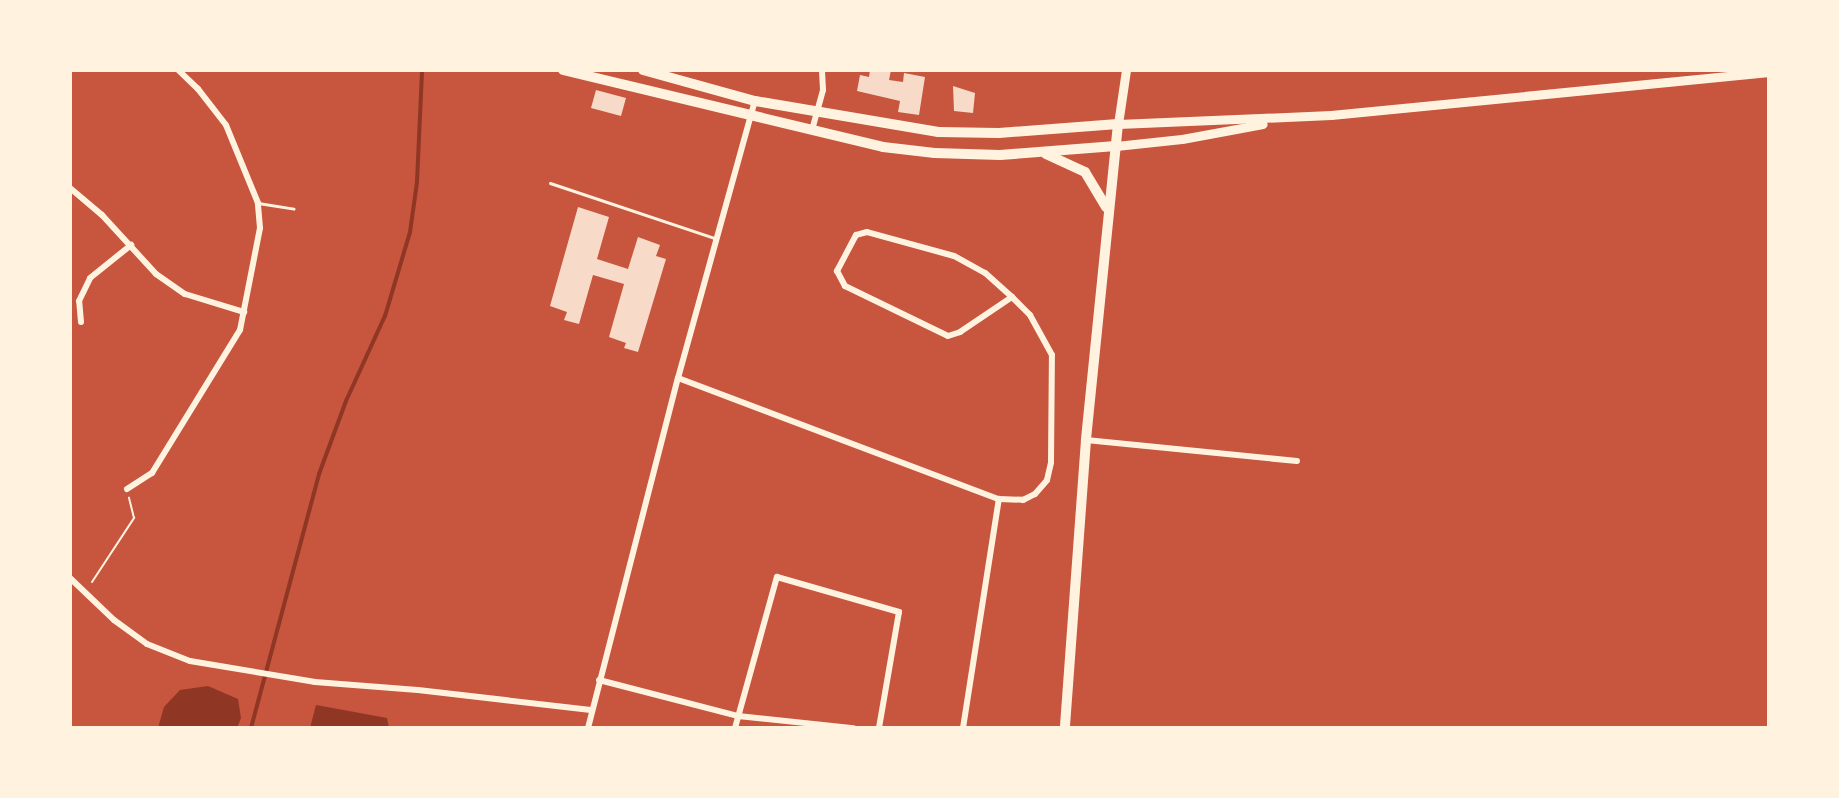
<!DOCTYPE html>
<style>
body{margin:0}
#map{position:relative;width:1839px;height:798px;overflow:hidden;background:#c8553d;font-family:Montserrat,sans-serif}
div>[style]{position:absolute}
.water>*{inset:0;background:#8f3625}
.stream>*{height:4px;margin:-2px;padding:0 2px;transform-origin:2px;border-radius:2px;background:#8f3625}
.building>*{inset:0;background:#f7dbc8}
.path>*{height:2px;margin:-1px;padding:0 1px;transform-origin:1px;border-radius:1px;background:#fff3e0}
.service>*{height:3px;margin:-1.5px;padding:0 1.5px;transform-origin:1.5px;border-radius:1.5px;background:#fff3e0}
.minor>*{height:6px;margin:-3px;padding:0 3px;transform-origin:3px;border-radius:3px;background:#fff3e0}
.secondary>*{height:9px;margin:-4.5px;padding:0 4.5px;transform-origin:4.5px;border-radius:4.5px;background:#fff3e0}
.primary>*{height:10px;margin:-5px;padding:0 5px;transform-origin:5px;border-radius:5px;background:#fff3e0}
span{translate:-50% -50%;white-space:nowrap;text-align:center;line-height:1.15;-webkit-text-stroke:8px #fff3e0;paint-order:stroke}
.frame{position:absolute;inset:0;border:72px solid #fff3e0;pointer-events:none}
</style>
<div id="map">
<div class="water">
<i style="clip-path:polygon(208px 686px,238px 699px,241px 718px,237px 728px,158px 728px,164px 707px,180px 690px)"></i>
<i style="clip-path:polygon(316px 705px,387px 718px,389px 728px,310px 728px)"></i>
</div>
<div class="stream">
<i style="left:251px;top:728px;width:263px;rotate:-75deg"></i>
<i style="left:319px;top:474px;width:78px;rotate:-69.7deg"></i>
<i style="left:346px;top:401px;width:94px;rotate:-65.4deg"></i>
<i style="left:385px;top:316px;width:88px;rotate:-73.4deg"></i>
<i style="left:410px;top:232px;width:50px;rotate:-82deg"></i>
<i style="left:417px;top:182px;width:112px;rotate:-87.4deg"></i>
</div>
<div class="building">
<i style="clip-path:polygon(870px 70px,891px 70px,889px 80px,903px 82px,904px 73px,925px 77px,919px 115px,898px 112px,900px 101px,857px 91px,860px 75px,869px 77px)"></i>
<i style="clip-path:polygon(953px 86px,975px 93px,973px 113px,954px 111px)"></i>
<i style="clip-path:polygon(596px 90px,626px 98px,621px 116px,591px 108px)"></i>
<i style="clip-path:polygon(578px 207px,609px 217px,597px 259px,628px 269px,638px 237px,660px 245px,656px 256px,666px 259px,638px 352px,624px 348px,626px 343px,609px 337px,624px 284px,593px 275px,579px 324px,564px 320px,567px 312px,550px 306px)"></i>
</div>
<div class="path">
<i style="left:92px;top:582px;width:77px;rotate:-56.7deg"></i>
<i style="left:134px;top:518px;width:21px;rotate:-104deg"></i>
</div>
<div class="service">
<i style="left:550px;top:183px;width:176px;rotate:18.5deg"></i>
<i style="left:258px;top:203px;width:36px;rotate:9deg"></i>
</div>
<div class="minor">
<i style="left:812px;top:130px;width:41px;rotate:-74.6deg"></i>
<i style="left:823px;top:90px;width:20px;rotate:-93deg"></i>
<i style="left:70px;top:188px;width:42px;rotate:40.2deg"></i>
<i style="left:102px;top:215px;width:80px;rotate:47.5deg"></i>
<i style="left:156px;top:274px;width:35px;rotate:35deg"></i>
<i style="left:185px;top:294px;width:62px;rotate:17deg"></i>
<i style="left:81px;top:322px;width:21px;rotate:-95deg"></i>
<i style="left:79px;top:301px;width:25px;rotate:-64deg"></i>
<i style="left:90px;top:278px;width:53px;rotate:-38.8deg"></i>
<i style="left:678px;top:378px;width:343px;rotate:20.7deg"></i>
<i style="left:999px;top:499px;width:24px;rotate:2deg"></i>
<i style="left:1023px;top:500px;width:13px;rotate:-27deg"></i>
<i style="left:1035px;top:494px;width:18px;rotate:-49deg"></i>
<i style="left:1047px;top:480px;width:18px;rotate:-77deg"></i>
<i style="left:1051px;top:462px;width:107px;rotate:-89.5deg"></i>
<i style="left:1052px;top:355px;width:46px;rotate:-118.8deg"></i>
<i style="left:1030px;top:315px;width:25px;rotate:-135deg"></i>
<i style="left:1012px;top:297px;width:36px;rotate:-138deg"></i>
<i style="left:985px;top:273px;width:35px;rotate:-151deg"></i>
<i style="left:954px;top:256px;width:90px;rotate:-164.6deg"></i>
<i style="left:867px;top:232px;width:11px;rotate:165deg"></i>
<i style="left:856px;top:235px;width:41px;rotate:117.8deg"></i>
<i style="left:837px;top:271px;width:17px;rotate:62deg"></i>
<i style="left:845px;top:286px;width:114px;rotate:25.9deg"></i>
<i style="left:948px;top:336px;width:13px;rotate:-18deg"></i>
<i style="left:960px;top:332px;width:63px;rotate:-33.9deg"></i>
<i style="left:1086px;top:440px;width:212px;rotate:5.7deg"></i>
<i style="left:127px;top:489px;width:30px;rotate:-33deg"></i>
<i style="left:152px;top:473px;width:168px;rotate:-58.4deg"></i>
<i style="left:240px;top:330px;width:104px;rotate:-78.9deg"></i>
<i style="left:260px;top:228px;width:25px;rotate:-95deg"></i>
<i style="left:258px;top:203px;width:84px;rotate:-112.3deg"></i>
<i style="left:226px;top:125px;width:46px;rotate:-127.9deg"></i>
<i style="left:198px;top:89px;width:28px;rotate:-136deg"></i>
<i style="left:70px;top:578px;width:61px;rotate:43.7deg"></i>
<i style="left:114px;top:620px;width:41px;rotate:36deg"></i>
<i style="left:147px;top:644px;width:46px;rotate:21.6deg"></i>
<i style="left:190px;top:661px;width:127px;rotate:9.5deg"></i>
<i style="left:315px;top:682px;width:103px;rotate:4.4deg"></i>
<i style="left:418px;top:690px;width:174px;rotate:6.6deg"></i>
<i style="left:599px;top:680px;width:144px;rotate:14.5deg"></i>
<i style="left:738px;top:716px;width:116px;rotate:6deg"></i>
<i style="left:588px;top:728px;width:361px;rotate:-75.6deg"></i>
<i style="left:678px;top:378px;width:288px;rotate:-74.5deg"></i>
<i style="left:735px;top:728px;width:157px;rotate:-74.5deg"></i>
<i style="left:777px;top:577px;width:127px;rotate:16deg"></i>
<i style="left:899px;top:612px;width:118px;rotate:99.8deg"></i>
<i style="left:963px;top:728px;width:232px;rotate:-81.1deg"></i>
</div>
<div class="secondary">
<i style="left:1126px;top:70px;width:55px;rotate:98.4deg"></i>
<i style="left:1118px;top:124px;width:213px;rotate:-2.4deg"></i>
<i style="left:1331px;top:115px;width:440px;rotate:-5.6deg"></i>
<i style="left:1116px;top:146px;width:66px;rotate:-6.1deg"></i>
<i style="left:1182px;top:139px;width:82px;rotate:-10.5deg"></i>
</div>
<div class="primary">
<i style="left:563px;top:70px;width:329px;rotate:13.5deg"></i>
<i style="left:883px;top:147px;width:52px;rotate:6.6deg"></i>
<i style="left:935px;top:153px;width:65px;rotate:1.8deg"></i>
<i style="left:1000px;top:155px;width:116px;rotate:-4.4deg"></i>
<i style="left:643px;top:70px;width:116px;rotate:15.5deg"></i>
<i style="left:755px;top:101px;width:186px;rotate:9.6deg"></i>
<i style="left:938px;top:132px;width:61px;rotate:0.9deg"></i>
<i style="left:999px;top:133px;width:119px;rotate:-4.3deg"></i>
<i style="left:1118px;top:124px;width:318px;rotate:95.8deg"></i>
<i style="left:1086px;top:440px;width:289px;rotate:94.2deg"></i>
<i style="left:1046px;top:154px;width:43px;rotate:24.8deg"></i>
<i style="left:1085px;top:172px;width:41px;rotate:59deg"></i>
</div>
<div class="frame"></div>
</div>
